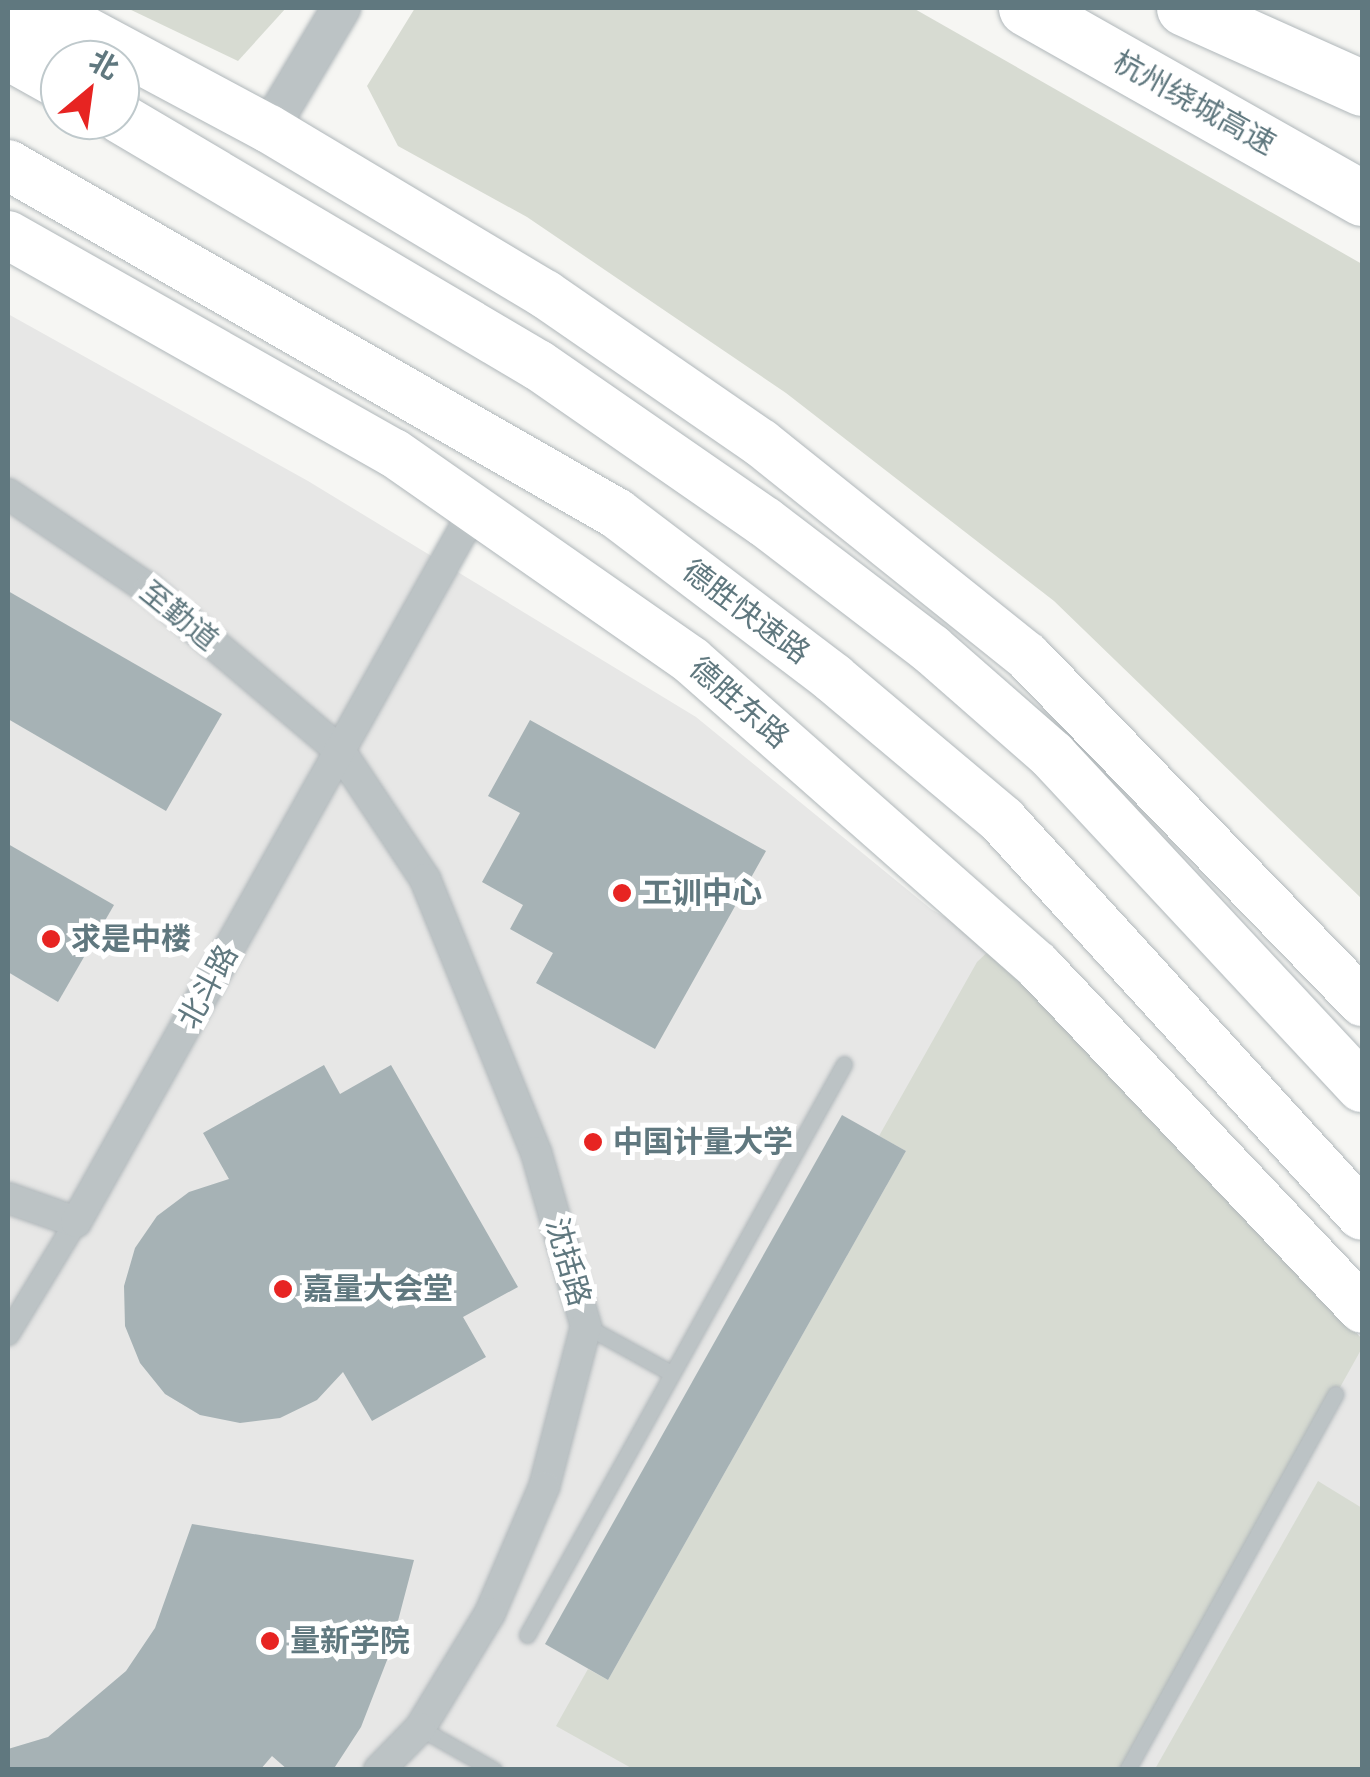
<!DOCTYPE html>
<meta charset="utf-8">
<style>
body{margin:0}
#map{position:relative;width:1370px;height:1777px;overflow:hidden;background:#f6f6f3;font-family:"DejaVu Sans","Noto Sans SC",sans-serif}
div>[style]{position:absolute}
.built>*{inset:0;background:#e7e7e6}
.green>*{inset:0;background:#d7dbd2}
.building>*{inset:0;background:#a6b2b5}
.roads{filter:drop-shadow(0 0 2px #b0b7ba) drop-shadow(0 0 2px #b0b7ba)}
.service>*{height:15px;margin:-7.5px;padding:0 7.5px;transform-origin:7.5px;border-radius:7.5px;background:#bcc3c5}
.pedestrian>*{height:22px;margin:-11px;padding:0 11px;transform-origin:11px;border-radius:11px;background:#bcc3c5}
.minor>*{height:30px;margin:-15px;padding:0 15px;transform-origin:15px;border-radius:15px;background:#bcc3c5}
.tertiary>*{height:38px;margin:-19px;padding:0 19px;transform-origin:19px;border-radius:19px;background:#bcc3c5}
.primary>*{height:48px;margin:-24px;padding:0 24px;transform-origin:24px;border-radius:24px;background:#fff}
.trunk>*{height:50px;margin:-25px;padding:0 25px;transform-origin:25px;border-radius:25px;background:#fff}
.motorway>*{height:55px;margin:-27.5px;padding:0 27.5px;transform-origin:27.5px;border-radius:27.5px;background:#fff}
.dots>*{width:28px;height:28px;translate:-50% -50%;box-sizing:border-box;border:5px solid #fff;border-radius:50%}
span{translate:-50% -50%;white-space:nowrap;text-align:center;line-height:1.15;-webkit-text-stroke:10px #fff;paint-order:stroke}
.street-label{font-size:30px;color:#60787f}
.poi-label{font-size:30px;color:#60787f;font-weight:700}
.left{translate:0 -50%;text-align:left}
.frame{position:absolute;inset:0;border:10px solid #60787f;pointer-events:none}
.north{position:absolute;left:40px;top:40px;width:100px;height:100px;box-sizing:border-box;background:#fff;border:2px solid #bfc9cc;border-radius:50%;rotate:29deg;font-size:28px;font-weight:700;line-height:40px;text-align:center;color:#60787f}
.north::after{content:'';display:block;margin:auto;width:35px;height:45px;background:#e72422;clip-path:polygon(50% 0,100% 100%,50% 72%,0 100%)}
</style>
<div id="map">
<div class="built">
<i style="clip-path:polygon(8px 314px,308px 481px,696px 717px,931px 909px,994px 946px,1362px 1339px,1362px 1769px,8px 1769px)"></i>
</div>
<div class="green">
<i style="clip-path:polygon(127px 8px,286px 8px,238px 61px)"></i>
<i style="clip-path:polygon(415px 8px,913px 8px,1362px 264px,1362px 899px,1054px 601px,786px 393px,527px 217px,398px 146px,367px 86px)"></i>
<i style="clip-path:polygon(994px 946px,1362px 1339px,1362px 1348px,1127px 1769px,633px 1769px,556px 1726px,588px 1669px,608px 1680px,906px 1151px,879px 1136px,977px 962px)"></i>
<i style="clip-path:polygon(1318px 1481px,1362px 1508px,1362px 1769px,1155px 1769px)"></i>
</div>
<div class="building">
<i style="clip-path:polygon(8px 591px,222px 714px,166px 811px,8px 719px)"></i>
<i style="clip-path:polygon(530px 720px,766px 851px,655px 1049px,536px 983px,553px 953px,510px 929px,523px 905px,482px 882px,520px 813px,488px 796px)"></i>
<i style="clip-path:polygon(8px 844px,114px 905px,58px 1002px,8px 972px)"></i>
<i style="clip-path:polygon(324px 1065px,340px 1094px,391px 1065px,518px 1287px,463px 1317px,486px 1357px,372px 1421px,343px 1372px,317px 1400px,280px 1418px,240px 1423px,200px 1415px,165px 1394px,140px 1363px,125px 1326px,124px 1286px,135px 1248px,157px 1216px,189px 1192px,229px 1179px,203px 1133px)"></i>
<i style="clip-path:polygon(842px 1115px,906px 1151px,608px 1680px,545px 1644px)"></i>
<i style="clip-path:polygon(192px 1524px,414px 1560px,389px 1655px,361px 1727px,333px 1770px,288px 1770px,272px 1756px,260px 1770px,8px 1770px,8px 1749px,48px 1737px,126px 1671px,155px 1628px)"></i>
</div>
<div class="roads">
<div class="service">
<i style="left:586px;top:1326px;width:97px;rotate:28.9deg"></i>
<i style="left:527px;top:1635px;width:653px;rotate:-60.96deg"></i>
<i style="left:420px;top:1728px;width:85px;rotate:29.6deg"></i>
<i style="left:1127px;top:1770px;width:430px;rotate:-61deg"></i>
</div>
<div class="pedestrian">
<i style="left:8px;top:1334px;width:131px;rotate:-58.7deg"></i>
</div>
<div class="minor">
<i style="left:8px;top:494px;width:170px;rotate:34deg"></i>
<i style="left:149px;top:589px;width:250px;rotate:40.3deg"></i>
<i style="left:340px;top:751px;width:154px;rotate:56.4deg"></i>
<i style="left:425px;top:879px;width:295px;rotate:67.9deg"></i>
<i style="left:536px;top:1152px;width:181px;rotate:74deg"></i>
<i style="left:586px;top:1326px;width:166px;rotate:104.6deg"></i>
<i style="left:544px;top:1487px;width:137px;rotate:113.2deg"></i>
<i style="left:490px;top:1613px;width:135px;rotate:121.3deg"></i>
<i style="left:420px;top:1728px;width:59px;rotate:134.3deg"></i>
<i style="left:8px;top:1198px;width:72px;rotate:19.4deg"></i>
<i style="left:76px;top:1222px;width:817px;rotate:-60.77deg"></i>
</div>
<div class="tertiary">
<i style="left:269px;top:129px;width:141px;rotate:-59.2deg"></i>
</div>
<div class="primary">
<i style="left:43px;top:8px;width:256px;rotate:28.2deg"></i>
<i style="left:269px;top:129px;width:322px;rotate:30.9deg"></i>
<i style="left:545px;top:294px;width:262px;rotate:34.6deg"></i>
<i style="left:761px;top:443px;width:341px;rotate:38.7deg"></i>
<i style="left:1027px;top:656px;width:482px;rotate:45.9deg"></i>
<i style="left:8px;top:25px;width:71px;rotate:14.6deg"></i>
<i style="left:8px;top:235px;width:443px;rotate:29.5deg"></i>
<i style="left:394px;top:453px;width:363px;rotate:34.9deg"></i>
<i style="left:692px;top:661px;width:460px;rotate:41.4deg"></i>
<i style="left:1037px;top:965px;width:473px;rotate:46.6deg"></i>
</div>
<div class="trunk">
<i style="left:8px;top:55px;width:60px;rotate:29.1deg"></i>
<i style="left:120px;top:118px;width:486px;rotate:30.6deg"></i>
<i style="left:538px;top:365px;width:276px;rotate:34.7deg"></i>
<i style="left:765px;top:522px;width:209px;rotate:37.4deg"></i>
<i style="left:931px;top:649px;width:161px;rotate:41.2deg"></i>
<i style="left:1052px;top:755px;width:454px;rotate:47deg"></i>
<i style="left:8px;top:165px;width:701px;rotate:29.79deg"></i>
<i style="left:616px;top:513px;width:273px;rotate:37.2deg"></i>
<i style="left:833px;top:678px;width:221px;rotate:40deg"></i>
<i style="left:1002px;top:820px;width:534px;rotate:47.65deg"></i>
</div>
<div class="motorway">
<i style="left:1026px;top:8px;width:386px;rotate:29.5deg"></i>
<i style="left:1184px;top:8px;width:195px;rotate:24.2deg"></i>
</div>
</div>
<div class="dots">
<i style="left:622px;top:893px;background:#e72422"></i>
<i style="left:51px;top:939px;background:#e72422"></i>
<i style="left:593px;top:1142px;background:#e72422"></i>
<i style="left:283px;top:1289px;background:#e72422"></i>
<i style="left:270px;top:1641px;background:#e72422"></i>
</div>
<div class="street-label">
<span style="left:1194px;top:103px;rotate:29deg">杭州绕城高速</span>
<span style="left:746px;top:612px;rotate:37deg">德胜快速路</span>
<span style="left:179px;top:616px;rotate:39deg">至勤道</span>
<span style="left:739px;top:703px;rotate:41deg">德胜东路</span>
<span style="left:208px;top:987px;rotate:-61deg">北斗路</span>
<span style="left:568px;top:1262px;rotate:74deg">沈括路</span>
</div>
<div class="poi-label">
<span class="left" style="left:642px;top:893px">工训中心</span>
<span class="left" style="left:71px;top:939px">求是中楼</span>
<span class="left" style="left:613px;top:1142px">中国计量大学</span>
<span class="left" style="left:303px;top:1289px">嘉量大会堂</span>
<span class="left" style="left:290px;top:1641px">量新学院</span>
</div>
<div class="frame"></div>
<div class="north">北</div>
</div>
